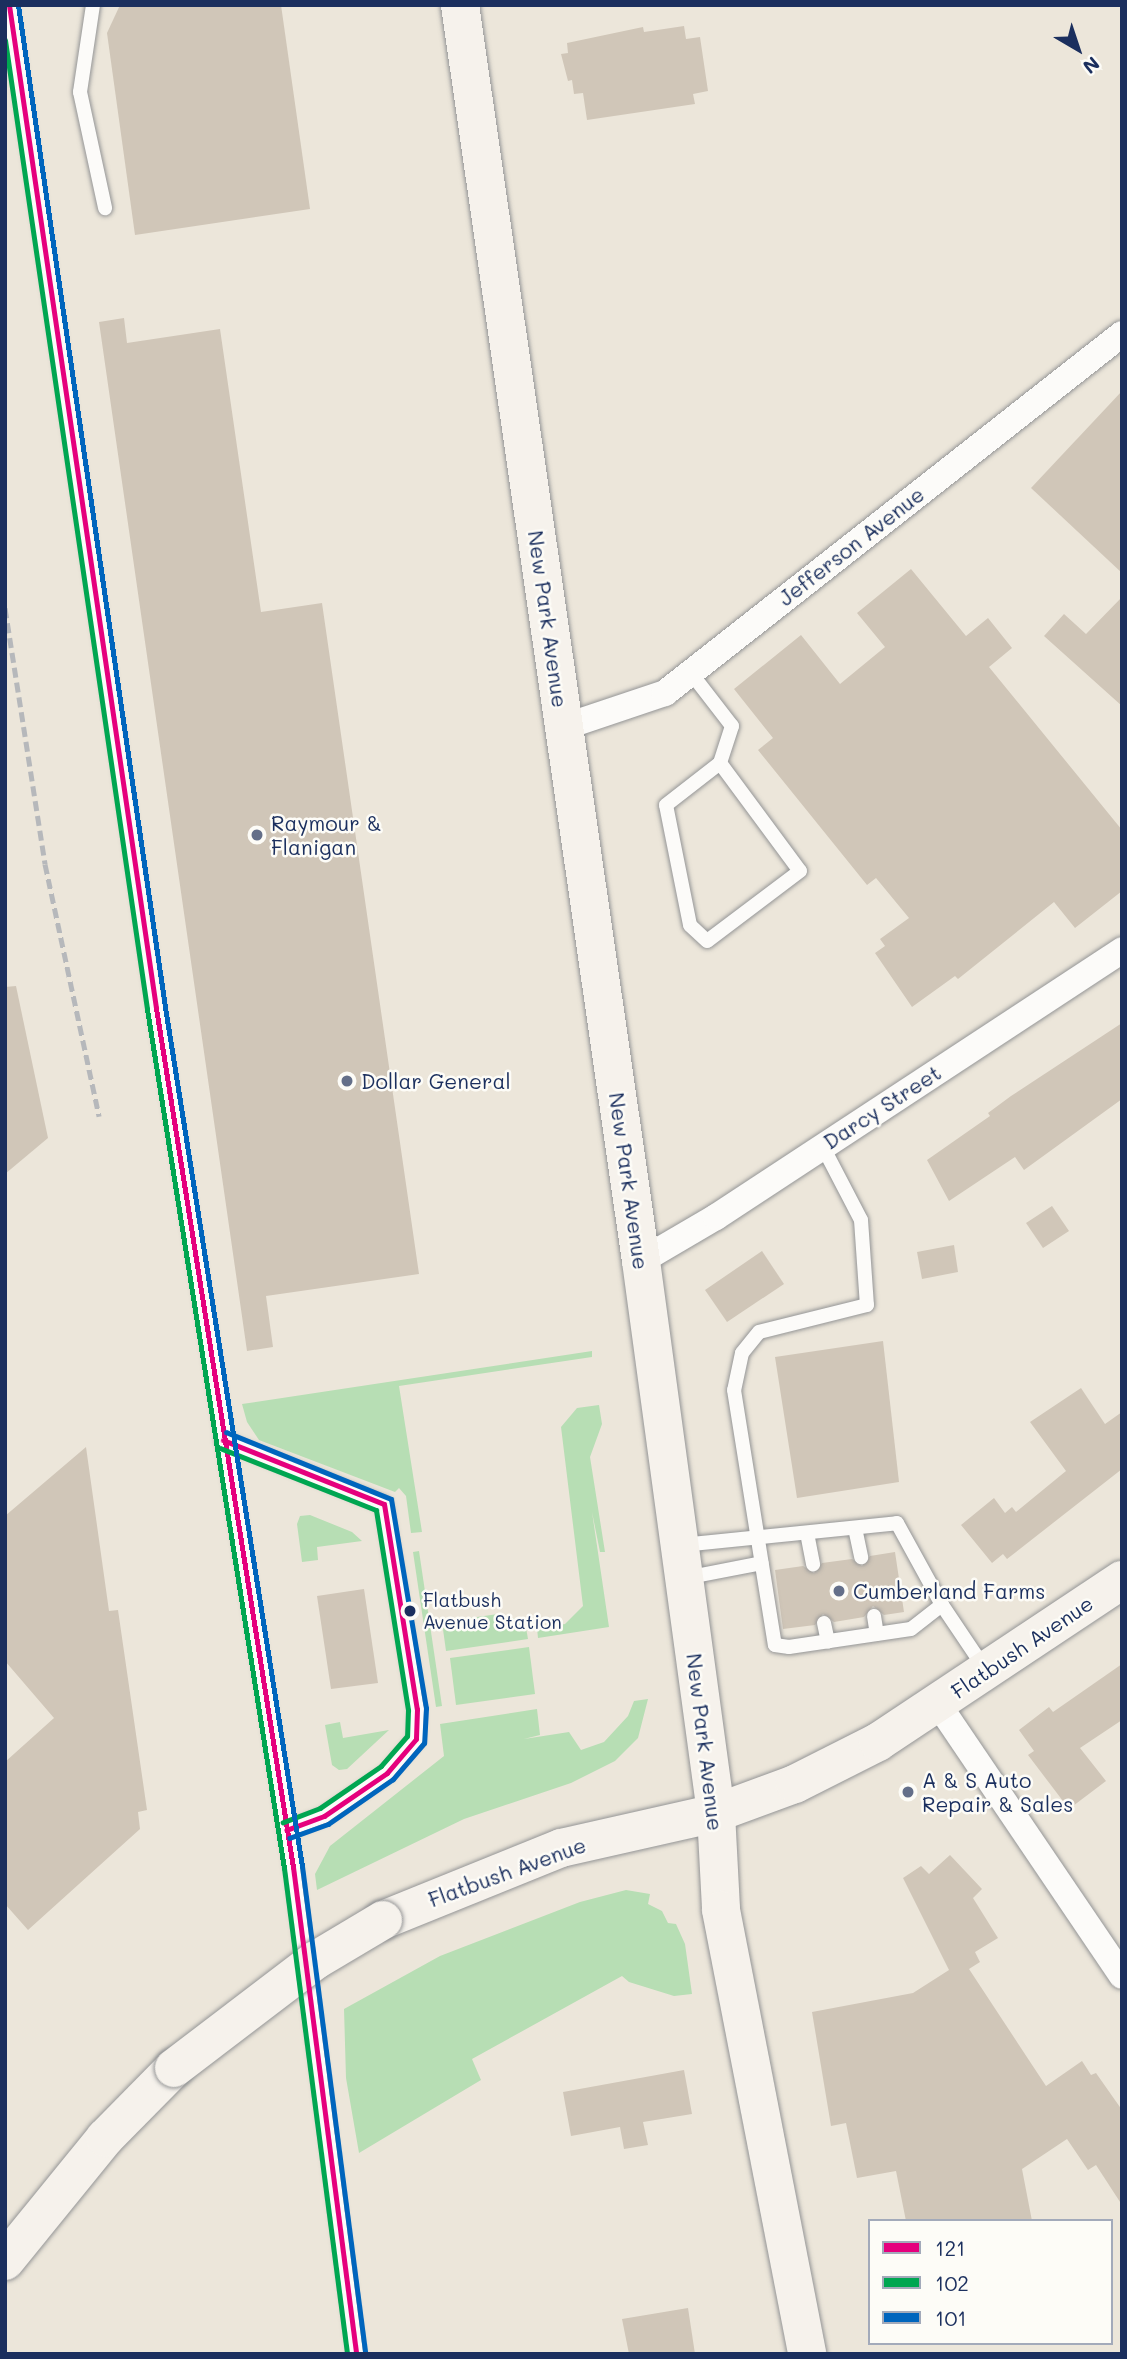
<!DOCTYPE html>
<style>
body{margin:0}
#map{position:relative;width:1127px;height:2359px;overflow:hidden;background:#ece6da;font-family:Mali,sans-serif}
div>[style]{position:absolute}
.green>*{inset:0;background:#b7deb4}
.building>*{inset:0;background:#d0c6b8}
.roads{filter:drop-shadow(0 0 2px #949596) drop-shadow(0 0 2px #949596)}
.lane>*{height:14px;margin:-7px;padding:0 7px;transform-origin:7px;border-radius:7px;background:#fcfbf9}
.street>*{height:26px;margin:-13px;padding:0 13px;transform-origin:13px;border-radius:13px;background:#fcfbf9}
.secondary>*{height:38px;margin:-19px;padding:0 19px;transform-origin:19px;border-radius:19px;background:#f6f2ec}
.rail>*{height:5px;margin-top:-2.5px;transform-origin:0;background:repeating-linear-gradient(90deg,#b6b8bb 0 10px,transparent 0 15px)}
.bridges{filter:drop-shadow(0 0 2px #949596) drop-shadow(0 0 2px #949596)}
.secondary-bridge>*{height:38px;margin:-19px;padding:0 19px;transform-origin:19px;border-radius:19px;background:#f6f2ec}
.bus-1>*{height:5px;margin:-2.5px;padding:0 2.5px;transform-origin:2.5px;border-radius:2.5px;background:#e5007d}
.bus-2>*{height:5px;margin:-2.5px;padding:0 2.5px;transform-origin:2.5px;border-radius:2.5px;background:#00a651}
.bus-3>*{height:5px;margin:-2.5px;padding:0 2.5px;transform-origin:2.5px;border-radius:2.5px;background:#0065bd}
.dots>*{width:19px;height:19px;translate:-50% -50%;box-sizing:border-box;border:4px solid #fdfcf7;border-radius:50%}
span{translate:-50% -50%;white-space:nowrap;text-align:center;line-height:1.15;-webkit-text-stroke:5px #fdfcf7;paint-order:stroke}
.bus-label{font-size:19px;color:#1b2f5e}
.left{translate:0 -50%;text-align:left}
.street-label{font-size:21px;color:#1b2f5e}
.poi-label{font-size:21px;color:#1b2f5e}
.frame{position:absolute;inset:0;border:7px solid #1b2f5e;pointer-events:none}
.legend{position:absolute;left:868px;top:2219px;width:245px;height:126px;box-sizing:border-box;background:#fdfcf7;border:2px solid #a3aaba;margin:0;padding:9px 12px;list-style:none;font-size:21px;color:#1b2f5e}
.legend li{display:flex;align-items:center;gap:14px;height:35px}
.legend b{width:35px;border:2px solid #a3aaba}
.north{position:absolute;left:1043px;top:14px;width:70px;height:70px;-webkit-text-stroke:5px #fdfcf7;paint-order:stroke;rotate:141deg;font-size:19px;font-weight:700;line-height:28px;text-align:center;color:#1b2f5e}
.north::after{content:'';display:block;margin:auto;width:24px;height:32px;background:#1b2f5e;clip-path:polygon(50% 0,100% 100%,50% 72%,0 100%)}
</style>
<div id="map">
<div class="green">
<i style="clip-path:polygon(592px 1351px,592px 1357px,399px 1386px,422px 1532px,411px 1533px,406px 1496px,399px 1488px,395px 1492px,259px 1440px,247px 1422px,242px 1404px)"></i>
<i style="clip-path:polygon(599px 1405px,602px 1424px,590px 1457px,605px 1552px,600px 1552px,592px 1512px,609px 1627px,538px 1638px,537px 1628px,565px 1624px,583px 1606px,561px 1427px,577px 1408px)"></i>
<i style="clip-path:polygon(310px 1515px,352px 1532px,362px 1541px,317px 1547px,318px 1560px,302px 1562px,297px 1524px,300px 1516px)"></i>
<i style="clip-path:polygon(419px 1551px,442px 1706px,436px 1707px,413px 1552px)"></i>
<i style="clip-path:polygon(498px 1614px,525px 1622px,528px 1639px,446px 1651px,442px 1622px)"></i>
<i style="clip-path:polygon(529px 1647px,535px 1694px,456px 1705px,450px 1658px)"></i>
<i style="clip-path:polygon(648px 1699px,638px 1738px,615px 1761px,571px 1783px,464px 1819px,317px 1890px,315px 1874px,330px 1846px,444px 1756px,440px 1724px,537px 1709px,540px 1735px,524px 1739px,569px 1732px,581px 1750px,604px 1742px,628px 1716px,634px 1701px)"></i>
<i style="clip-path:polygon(340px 1722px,343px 1738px,389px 1730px,347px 1769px,339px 1770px,332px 1765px,325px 1725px)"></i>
<i style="clip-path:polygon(626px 1890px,650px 1894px,648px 1904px,662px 1911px,668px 1923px,676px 1924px,685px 1944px,692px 1994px,674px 1996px,629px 1982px,622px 1976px,472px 2059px,481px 2080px,359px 2153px,346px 2078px,344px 2009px,440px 1956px,580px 1902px)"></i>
</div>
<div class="building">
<i style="clip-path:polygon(120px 5px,281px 5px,310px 209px,135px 235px,107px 33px)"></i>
<i style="clip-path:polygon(684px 26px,686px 39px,700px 37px,708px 91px,693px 94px,695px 104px,587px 120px,583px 93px,574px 94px,572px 80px,568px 81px,561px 54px,568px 53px,567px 43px,643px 27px,644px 32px)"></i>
<i style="clip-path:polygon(124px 318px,127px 343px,220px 329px,261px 612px,322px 603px,419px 1274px,266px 1296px,273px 1347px,247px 1351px,99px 322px)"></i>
<i style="clip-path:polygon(1122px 391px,1122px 573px,1031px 488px)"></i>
<i style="clip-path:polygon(911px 569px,966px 636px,988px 618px,1012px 648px,989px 667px,1122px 830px,1122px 891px,1075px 928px,1054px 902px,958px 979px,955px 976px,912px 1007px,875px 953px,885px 946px,880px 939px,909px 918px,876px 878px,867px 885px,758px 750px,773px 738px,734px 689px,801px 635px,840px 684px,885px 647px,857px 613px)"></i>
<i style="clip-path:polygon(1122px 597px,1122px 706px,1044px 636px,1064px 614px,1086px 634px)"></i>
<i style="clip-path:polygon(16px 986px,48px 1138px,5px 1174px,5px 987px)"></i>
<i style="clip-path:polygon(1122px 1023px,1122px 1099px,1024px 1170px,1015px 1157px,949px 1201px,927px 1160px,990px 1116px,988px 1113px,1011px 1096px)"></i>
<i style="clip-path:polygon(1052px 1206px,1069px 1231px,1043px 1248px,1026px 1223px)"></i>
<i style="clip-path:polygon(954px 1245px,958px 1272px,922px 1279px,917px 1252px)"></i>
<i style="clip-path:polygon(762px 1251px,784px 1284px,727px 1322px,705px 1290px)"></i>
<i style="clip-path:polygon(883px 1341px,899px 1482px,797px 1498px,775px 1357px)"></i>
<i style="clip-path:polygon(1081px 1388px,1105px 1424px,1122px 1412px,1122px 1469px,1007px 1559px,1003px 1554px,992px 1563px,961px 1525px,994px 1498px,1005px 1513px,1012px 1507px,1016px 1512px,1066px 1471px,1030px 1422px)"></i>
<i style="clip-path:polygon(86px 1447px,109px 1611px,118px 1610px,147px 1810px,138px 1812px,140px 1829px,28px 1930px,5px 1904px,5px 1762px,54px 1718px,5px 1661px,5px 1516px)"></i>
<i style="clip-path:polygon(895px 1552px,904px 1612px,884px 1615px,873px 1606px,864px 1617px,834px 1622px,823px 1614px,815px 1625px,783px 1629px,775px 1570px,803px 1566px,814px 1573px,822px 1563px,852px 1559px,862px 1566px,870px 1556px)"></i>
<i style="clip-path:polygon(364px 1589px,378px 1683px,331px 1689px,317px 1596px)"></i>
<i style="clip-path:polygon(1122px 1664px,1122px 1720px,1080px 1748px,1106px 1781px,1069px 1809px,1028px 1755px,1034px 1751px,1019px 1730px,1049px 1707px,1053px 1712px)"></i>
<i style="clip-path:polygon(950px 1855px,982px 1889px,973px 1898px,998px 1938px,975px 1952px,980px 1962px,969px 1969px,1046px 2086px,1082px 2061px,1091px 2075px,1096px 2073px,1122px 2110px,1122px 2205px,1096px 2165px,1088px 2170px,1067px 2139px,1022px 2169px,1032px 2221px,906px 2221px,896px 2171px,857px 2178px,846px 2123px,831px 2126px,812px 2012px,913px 1993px,949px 1970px,903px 1878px,921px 1866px,929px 1874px)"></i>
<i style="clip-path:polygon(684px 2070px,692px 2114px,643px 2122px,648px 2145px,624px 2149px,620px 2127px,571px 2136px,563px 2092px)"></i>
<i style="clip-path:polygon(688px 2308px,695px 2354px,629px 2354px,622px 2319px)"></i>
</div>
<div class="roads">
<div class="lane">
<i style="left:9px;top:5px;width:1014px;rotate:81.66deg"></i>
<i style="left:156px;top:1008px;width:870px;rotate:80.94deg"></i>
<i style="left:293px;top:1867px;width:491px;rotate:82.6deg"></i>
<i style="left:93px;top:5px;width:88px;rotate:98.5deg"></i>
<i style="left:80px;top:92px;width:119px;rotate:77.8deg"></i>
<i style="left:691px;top:673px;width:67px;rotate:52.3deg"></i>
<i style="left:732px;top:726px;width:39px;rotate:108deg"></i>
<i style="left:720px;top:763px;width:134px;rotate:53.5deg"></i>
<i style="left:800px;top:871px;width:116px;rotate:143deg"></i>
<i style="left:707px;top:941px;width:23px;rotate:-137deg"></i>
<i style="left:690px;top:925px;width:122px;rotate:-101.3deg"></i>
<i style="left:666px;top:805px;width:68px;rotate:-37.9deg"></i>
<i style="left:823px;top:1147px;width:82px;rotate:62.5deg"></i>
<i style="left:861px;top:1220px;width:85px;rotate:86deg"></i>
<i style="left:867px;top:1305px;width:111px;rotate:166deg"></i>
<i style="left:759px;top:1332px;width:27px;rotate:129deg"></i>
<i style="left:742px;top:1353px;width:38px;rotate:102deg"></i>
<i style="left:734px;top:1390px;width:258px;rotate:80.9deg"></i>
<i style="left:775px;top:1645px;width:14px;rotate:8deg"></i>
<i style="left:789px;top:1647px;width:123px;rotate:-8.4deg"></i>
<i style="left:911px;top:1629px;width:39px;rotate:-38deg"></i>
<i style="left:942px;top:1605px;width:77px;rotate:56.1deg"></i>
<i style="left:223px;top:1440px;width:173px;rotate:21.7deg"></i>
<i style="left:384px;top:1504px;width:208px;rotate:80.9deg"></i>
<i style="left:417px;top:1709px;width:30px;rotate:92deg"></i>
<i style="left:416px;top:1739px;width:45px;rotate:130.5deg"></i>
<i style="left:387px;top:1773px;width:76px;rotate:145.7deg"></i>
<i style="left:324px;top:1816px;width:40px;rotate:159.8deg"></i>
<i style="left:855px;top:1528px;width:30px;rotate:78deg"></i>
<i style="left:807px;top:1533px;width:32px;rotate:79deg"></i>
<i style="left:682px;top:1545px;width:216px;rotate:-5.8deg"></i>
<i style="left:897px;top:1523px;width:94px;rotate:61.2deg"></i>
<i style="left:685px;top:1578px;width:78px;rotate:-11deg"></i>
<i style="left:874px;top:1616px;width:18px;rotate:81deg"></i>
<i style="left:824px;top:1623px;width:19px;rotate:78deg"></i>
</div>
<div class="street">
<i style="left:564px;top:727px;width:107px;rotate:-18.6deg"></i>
<i style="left:665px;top:693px;width:581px;rotate:-38.15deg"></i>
<i style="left:641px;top:1261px;width:87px;rotate:-30.4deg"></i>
<i style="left:716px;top:1217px;width:486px;rotate:-33.3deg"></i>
<i style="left:938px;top:1704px;width:328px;rotate:55.9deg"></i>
</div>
<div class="secondary">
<i style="left:460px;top:5px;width:1269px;rotate:81.8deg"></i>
<i style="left:641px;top:1261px;width:557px;rotate:82.26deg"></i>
<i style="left:716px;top:1813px;width:97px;rotate:87deg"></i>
<i style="left:721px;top:1910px;width:452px;rotate:79deg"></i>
<i style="left:383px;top:1920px;width:192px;rotate:-22deg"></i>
<i style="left:561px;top:1848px;width:159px;rotate:-12.7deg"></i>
<i style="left:716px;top:1813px;width:84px;rotate:-20.2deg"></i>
<i style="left:795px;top:1784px;width:93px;rotate:-26.8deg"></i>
<i style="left:878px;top:1742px;width:293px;rotate:-33.6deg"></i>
<i style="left:5px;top:2261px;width:159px;rotate:-50.9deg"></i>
<i style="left:105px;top:2138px;width:98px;rotate:-45.4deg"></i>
</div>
</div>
<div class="rail">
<i style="left:5px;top:608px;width:259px;rotate:81.1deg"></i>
<i style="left:45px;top:864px;width:258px;rotate:77.9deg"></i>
</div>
<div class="bridges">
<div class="secondary-bridge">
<i style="left:174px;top:2068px;width:178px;rotate:-37.3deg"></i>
<i style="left:316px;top:1960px;width:78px;rotate:-30.8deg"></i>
</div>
</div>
<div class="bus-1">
<i style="left:9px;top:5px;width:1014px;rotate:81.66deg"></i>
<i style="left:156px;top:1008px;width:870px;rotate:80.94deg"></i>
<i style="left:293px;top:1867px;width:491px;rotate:82.6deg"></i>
<i style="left:223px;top:1440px;width:173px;rotate:21.7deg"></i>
<i style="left:384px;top:1504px;width:208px;rotate:80.9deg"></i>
<i style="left:417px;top:1709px;width:30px;rotate:92deg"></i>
<i style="left:416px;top:1739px;width:45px;rotate:130.5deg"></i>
<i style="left:387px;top:1773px;width:76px;rotate:145.7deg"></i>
<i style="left:324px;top:1816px;width:40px;rotate:159.8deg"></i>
</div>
<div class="bus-2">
<i style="left:5px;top:40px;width:979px;rotate:81.66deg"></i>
<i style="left:147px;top:1009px;width:870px;rotate:80.94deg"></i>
<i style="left:284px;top:1868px;width:490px;rotate:82.6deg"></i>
<i style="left:220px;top:1448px;width:168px;rotate:21.7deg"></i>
<i style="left:376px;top:1510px;width:203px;rotate:80.9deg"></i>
<i style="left:408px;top:1710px;width:26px;rotate:92deg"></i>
<i style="left:407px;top:1736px;width:40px;rotate:131deg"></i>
<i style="left:381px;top:1766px;width:74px;rotate:145.5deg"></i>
<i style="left:320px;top:1808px;width:40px;rotate:159deg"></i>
</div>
<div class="bus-3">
<i style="left:18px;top:5px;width:1013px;rotate:81.65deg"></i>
<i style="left:165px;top:1007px;width:870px;rotate:80.94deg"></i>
<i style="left:302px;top:1866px;width:491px;rotate:82.6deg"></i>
<i style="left:226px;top:1432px;width:178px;rotate:22.1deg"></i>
<i style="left:391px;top:1499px;width:212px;rotate:80.5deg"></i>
<i style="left:426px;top:1708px;width:35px;rotate:93deg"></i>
<i style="left:424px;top:1743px;width:48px;rotate:130.7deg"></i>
<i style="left:393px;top:1779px;width:79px;rotate:145.3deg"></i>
<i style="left:328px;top:1824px;width:41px;rotate:160.3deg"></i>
</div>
<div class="dots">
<i style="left:257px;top:835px;background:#646f89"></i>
<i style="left:347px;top:1081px;background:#646f89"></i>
<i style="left:839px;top:1591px;background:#646f89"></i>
<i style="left:410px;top:1611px;background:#1b2f5e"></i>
<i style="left:908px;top:1792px;background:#646f89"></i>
</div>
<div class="bus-label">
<span class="left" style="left:423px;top:1611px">Flatbush<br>Avenue Station</span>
</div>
<div class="street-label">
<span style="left:851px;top:546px;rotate:-38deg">Jefferson Avenue</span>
<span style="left:548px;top:619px;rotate:82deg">New Park Avenue</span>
<span style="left:882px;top:1107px;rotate:-33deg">Darcy Street</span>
<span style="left:629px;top:1181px;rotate:82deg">New Park Avenue</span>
<span style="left:1022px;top:1647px;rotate:-34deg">Flatbush Avenue</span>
<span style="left:705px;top:1742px;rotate:83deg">New Park Avenue</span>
<span style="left:507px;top:1872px;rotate:-20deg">Flatbush Avenue</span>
</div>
<div class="poi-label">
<span class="left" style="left:271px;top:835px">Raymour &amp;<br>Flanigan</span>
<span class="left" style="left:361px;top:1081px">Dollar General</span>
<span class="left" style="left:853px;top:1591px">Cumberland Farms</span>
<span class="left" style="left:922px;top:1792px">A &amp; S Auto<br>Repair &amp; Sales</span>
</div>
<div class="frame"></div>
<ul class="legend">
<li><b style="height:9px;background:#e5007d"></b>121</li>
<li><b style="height:9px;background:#00a651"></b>102</li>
<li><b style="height:9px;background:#0065bd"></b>101</li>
</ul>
<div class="north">N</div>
</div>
